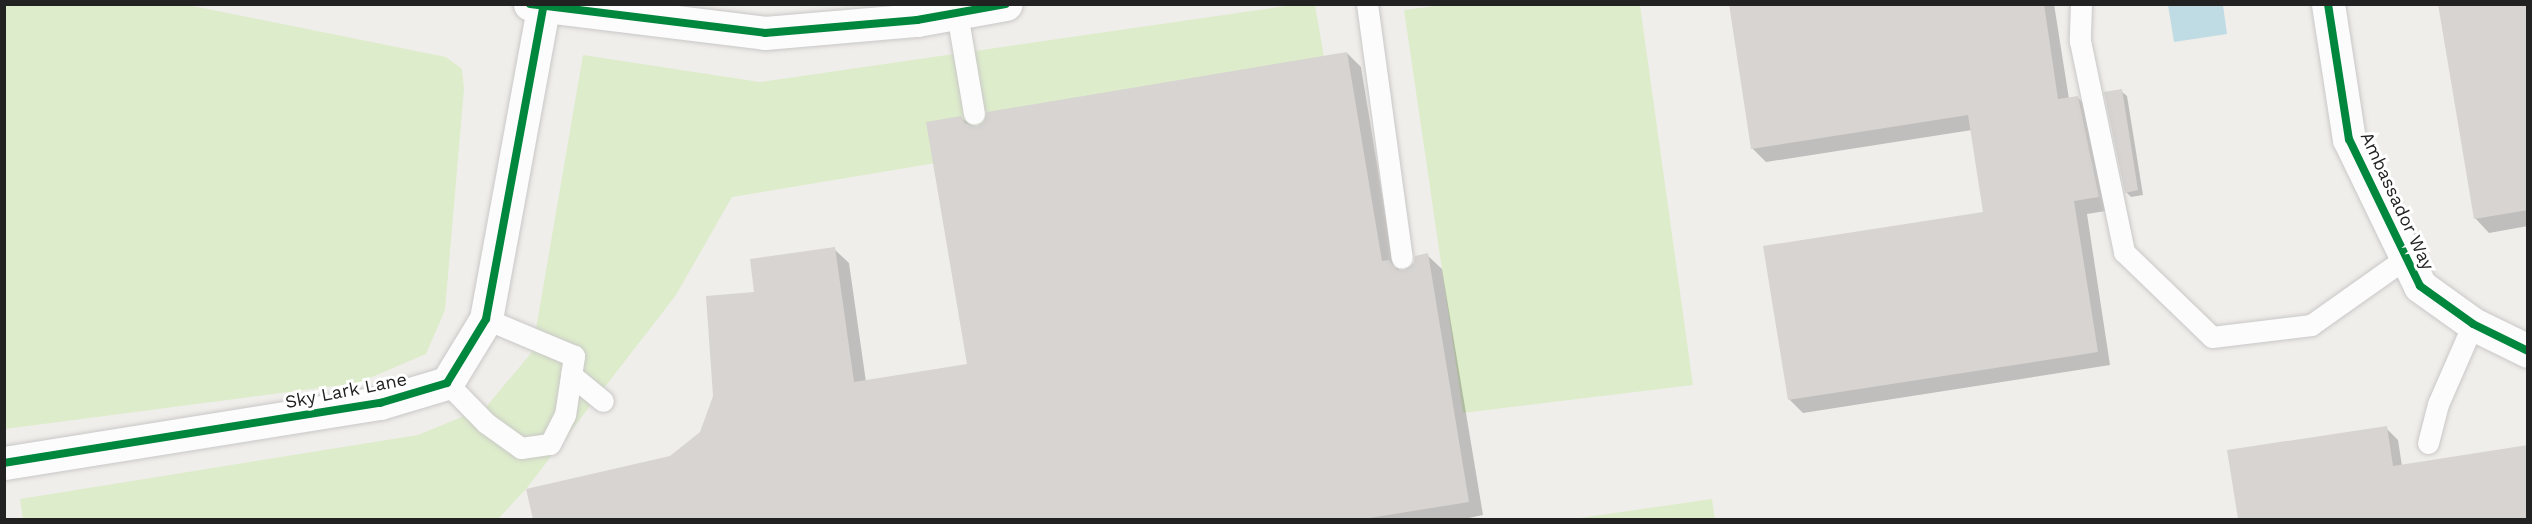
<!DOCTYPE html>
<style>
body{margin:0}
#map{position:relative;width:2532px;height:524px;overflow:hidden;background:#f0eeeb;font-family:"Work Sans",sans-serif}
div>[style]{position:absolute}
.grass>*{inset:0;background:#ddeccb}
.water>*{inset:0;background:#bfdbe3}
.shadow>*{inset:0;background:#0003}
.building>*{inset:0;background:#d7d4d2}
.roads{filter:drop-shadow(0 0 2px #c9c8c7) drop-shadow(0 0 2px #c9c8c7)}
.service>*{height:21px;margin:-10.5px;padding:0 10.5px;transform-origin:10.5px;border-radius:10.5px;background:#fdfcfc}
.minor>*{height:33px;margin:-16.5px;padding:0 16.5px;transform-origin:16.5px;border-radius:16.5px;background:#fdfcfc}
.tertiary>*{height:33px;margin:-16.5px;padding:0 16.5px;transform-origin:16.5px;border-radius:16.5px;background:#fdfcfc}
.cycleway>*{height:8px;margin:-4px;padding:0 4px;transform-origin:4px;border-radius:4px;background:#00873e}
span{translate:-50% -50%;white-space:nowrap;text-align:center;line-height:1.15;-webkit-text-stroke:6px #fff;paint-order:stroke}
.street-label{font-size:18px;color:#222}
.frame{position:absolute;inset:0;border:6px solid #222;pointer-events:none}
</style>
<div id="map">
<div class="grass">
<i style="clip-path:polygon(4px 5px,188px 5px,431px 54px,446px 57px,462px 69px,464px 89px,445px 310px,426px 354px,358px 383px,5px 429px)"></i>
<i style="clip-path:polygon(1293px 5px,1315px 5px,1331px 97px,732px 197px,676px 295px,526px 489px,498px 519px,23px 520px,20px 499px,418px 435px,486px 407px,532px 352px,583px 55px,760px 82px)"></i>
<i style="clip-path:polygon(1444px 5px,1640px 5px,1693px 385px,1463px 413px,1404px 10px)"></i>
<i style="clip-path:polygon(1712px 499px,1715px 519px,1572px 519px)"></i>
</div>
<div class="water">
<i style="clip-path:polygon(2168px 5px,2223px 5px,2227px 34px,2174px 42px)"></i>
</div>
<div class="shadow">
<i style="clip-path:polygon(1730px 4px,2054px 4px,2069px 99px,2078px 98px,2092px 111px,2112px 210px,2087px 214px,2110px 365px,1803px 413px,1789px 399px,1985px 213px,1972px 130px,1766px 162px,1752px 148px)"></i>
<i style="clip-path:polygon(2528px 4px,2528px 226px,2489px 233px,2475px 218px)"></i>
<i style="clip-path:polygon(1347px 53px,1361px 67px,1394px 267px,1405px 272px,1427px 255px,1442px 269px,1483px 515px,1459px 520px,534px 520px,528px 490px,671px 457px,701px 433px,756px 293px,834px 249px,849px 263px,866px 382px,968px 365px,961px 118px,976px 128px)"></i>
<i style="clip-path:polygon(2121px 91px,2127px 96px,2143px 195px,2131px 197px,2126px 192px)"></i>
<i style="clip-path:polygon(2386px 428px,2398px 440px,2402px 466px,2528px 447px,2528px 520px,2239px 520px,2229px 451px)"></i>
</div>
<div class="building">
<i style="clip-path:polygon(1729px 4px,2044px 4px,2058px 99px,2078px 96px,2099px 197px,2074px 201px,2098px 352px,1788px 400px,1763px 246px,1983px 212px,1968px 115px,1751px 149px)"></i>
<i style="clip-path:polygon(2438px 4px,2528px 4px,2528px 210px,2474px 219px)"></i>
<i style="clip-path:polygon(1347px 52px,1382px 261px,1389px 260px,1397px 270px,1404px 270px,1414px 263px,1415px 256px,1428px 253px,1469px 502px,1363px 519px,533px 519px,526px 489px,670px 456px,700px 432px,713px 396px,706px 296px,754px 292px,750px 259px,835px 247px,854px 382px,967px 364px,926px 122px,961px 116px,965px 123px,976px 127px,983px 123px,987px 112px)"></i>
<i style="clip-path:polygon(2122px 89px,2138px 190px,2125px 193px,2104px 92px)"></i>
<i style="clip-path:polygon(2387px 426px,2393px 466px,2528px 445px,2528px 519px,2238px 519px,2227px 450px)"></i>
</div>
<div class="roads">
<div class="service">
<i style="left:1367px;top:4px;width:256px;rotate:82.2deg"></i>
<i style="left:2081px;top:4px;width:37px;rotate:92deg"></i>
<i style="left:2080px;top:41px;width:216px;rotate:78.2deg"></i>
<i style="left:2124px;top:252px;width:122px;rotate:44deg"></i>
<i style="left:2212px;top:337px;width:100px;rotate:-6.9deg"></i>
<i style="left:2311px;top:325px;width:118px;rotate:-35.3deg"></i>
<i style="left:957px;top:13px;width:102px;rotate:80.4deg"></i>
<i style="left:571px;top:375px;width:41px;rotate:39.1deg"></i>
<i style="left:447px;top:383px;width:56px;rotate:45.7deg"></i>
<i style="left:486px;top:423px;width:43px;rotate:35.5deg"></i>
<i style="left:521px;top:448px;width:29px;rotate:-8deg"></i>
<i style="left:550px;top:444px;width:33px;rotate:-63deg"></i>
<i style="left:565px;top:415px;width:60px;rotate:-81.3deg"></i>
<i style="left:574px;top:356px;width:95px;rotate:-157.2deg"></i>
<i style="left:2428px;top:443px;width:40px;rotate:-75.6deg"></i>
<i style="left:2438px;top:404px;width:87px;rotate:-66.4deg"></i>
</div>
<div class="minor">
<i style="left:4px;top:463px;width:381px;rotate:-9.1deg"></i>
<i style="left:380px;top:403px;width:70px;rotate:-16.6deg"></i>
<i style="left:447px;top:383px;width:75px;rotate:-58.6deg"></i>
<i style="left:486px;top:319px;width:317px;rotate:-79.6deg"></i>
</div>
<div class="tertiary">
<i style="left:530px;top:4px;width:237px;rotate:7deg"></i>
<i style="left:765px;top:33px;width:153px;rotate:-4.9deg"></i>
<i style="left:917px;top:20px;width:90px;rotate:-10.2deg"></i>
<i style="left:2328px;top:4px;width:137px;rotate:81.2deg"></i>
<i style="left:2349px;top:139px;width:163px;rotate:64.2deg"></i>
<i style="left:2420px;top:286px;width:65px;rotate:35.6deg"></i>
<i style="left:2473px;top:324px;width:61px;rotate:26.1deg"></i>
</div>
</div>
<div class="cycleway">
<i style="left:530px;top:4px;width:237px;rotate:7deg"></i>
<i style="left:765px;top:33px;width:153px;rotate:-4.9deg"></i>
<i style="left:917px;top:20px;width:90px;rotate:-10.2deg"></i>
<i style="left:2328px;top:4px;width:137px;rotate:81.2deg"></i>
<i style="left:2349px;top:139px;width:163px;rotate:64.2deg"></i>
<i style="left:2420px;top:286px;width:65px;rotate:35.6deg"></i>
<i style="left:2473px;top:324px;width:61px;rotate:26.1deg"></i>
<i style="left:4px;top:463px;width:381px;rotate:-9.1deg"></i>
<i style="left:380px;top:403px;width:70px;rotate:-16.6deg"></i>
<i style="left:447px;top:383px;width:75px;rotate:-58.6deg"></i>
<i style="left:486px;top:319px;width:317px;rotate:-79.6deg"></i>
</div>
<div class="street-label">
<span style="left:2397px;top:201px;rotate:65deg">Ambassador Way</span>
<span style="left:346px;top:391px;rotate:-11deg">Sky Lark Lane</span>
</div>
<div class="frame"></div>
</div>
